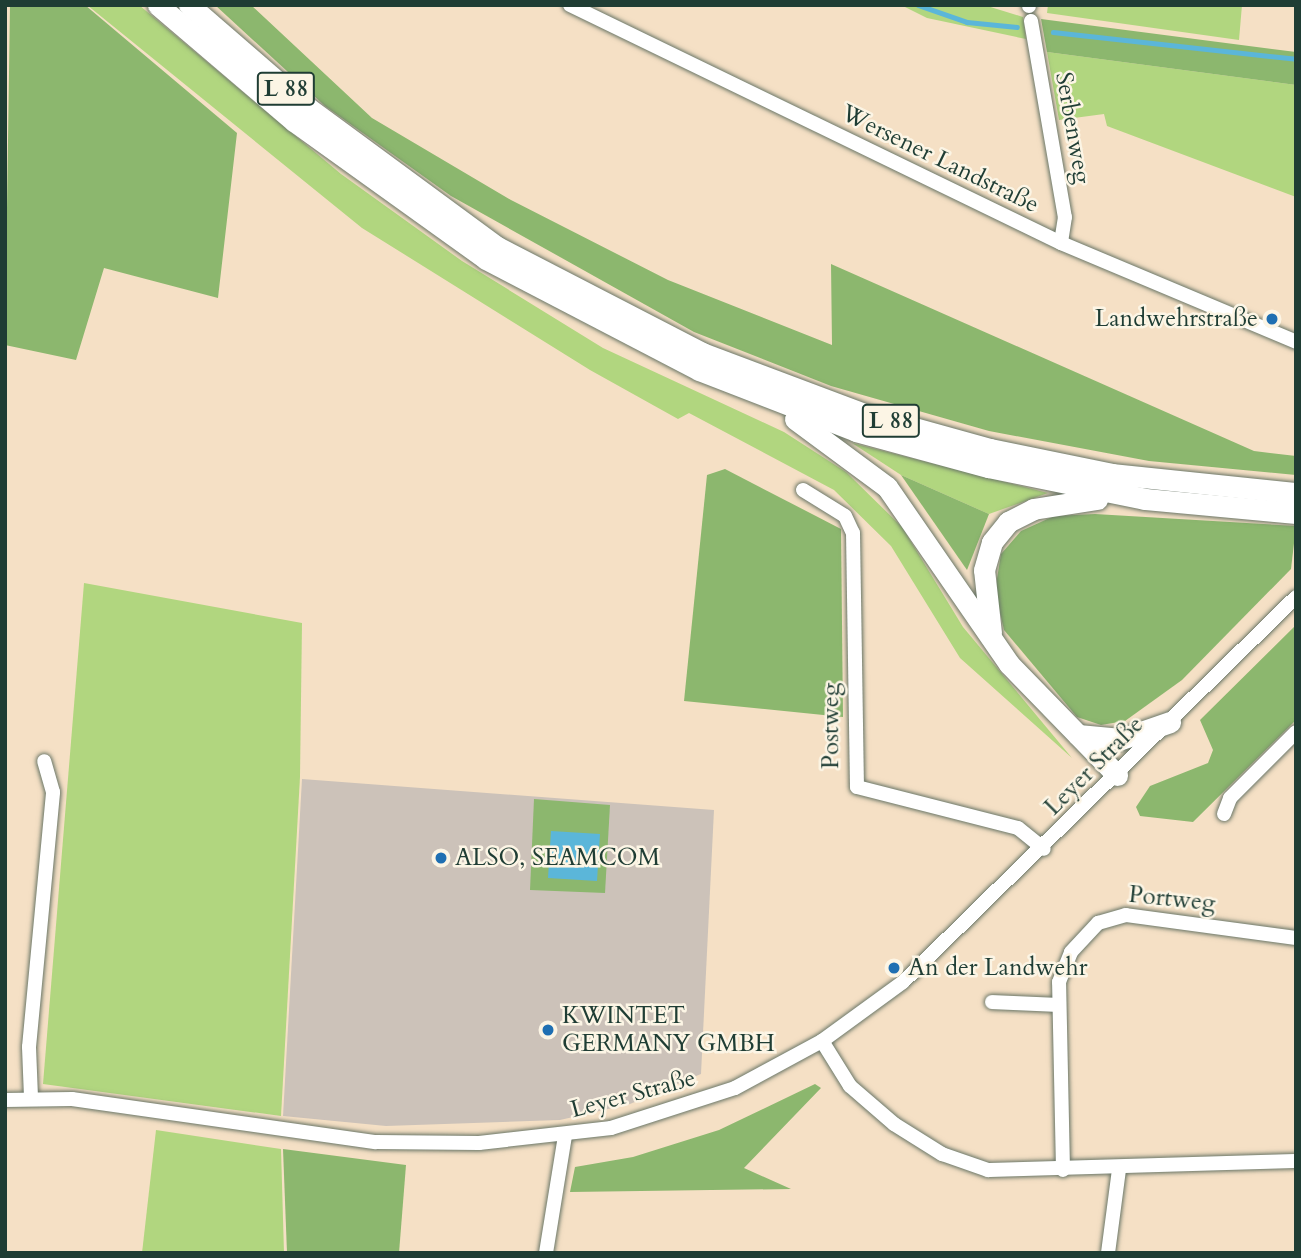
<!DOCTYPE html>
<meta charset="utf-8">
<style>
body{margin:0}
#map{position:relative;width:1301px;height:1258px;overflow:hidden;background:#f5e0c5;font-family:Cardo,serif}
div>[style]{position:absolute}
.industrial>*{inset:0;background:#ccc2b9}
.green>*{inset:0;background:#b1d67f}
.forest>*{inset:0;background:#8cb76e}
.water>*{inset:0;background:#5bb6d9}
.stream>*{height:4.5px;margin:-2.25px;padding:0 2.25px;transform-origin:2.25px;border-radius:2.25px;background:#5bb6d9}
.roads{filter:drop-shadow(0 0 2px #6a7667) drop-shadow(0 0 2px #6a7667)}
.minor>*{height:14px;margin:-7px;padding:0 7px;transform-origin:7px;border-radius:7px;background:#fff}
.highway>*{height:21px;margin:-10.5px;padding:0 10.5px;transform-origin:10.5px;border-radius:10.5px;background:#fff}
.dots>*{width:19px;height:19px;translate:-50% -50%;box-sizing:border-box;border:4px solid #fcf5e5;border-radius:50%}
span{translate:-50% -50%;white-space:nowrap;text-align:center;line-height:1.15;-webkit-text-stroke:5px #fcf5e5;paint-order:stroke}
.shield-label span{padding:2px 5px;background:#fcf5e5;border:2px solid;border-radius:5px;-webkit-text-stroke-width:0}
.shield-label{font-size:23px;color:#1f3d34;font-weight:700}
.street-label{font-size:24px;color:#1f3d34}
.poi-label{font-size:24px;color:#1f3d34}
.right{translate:-100% -50%;text-align:right}
.left{translate:0 -50%;text-align:left}
.frame{position:absolute;inset:0;border:7px solid #1f3d34;pointer-events:none}
</style>
<div id="map">
<div class="industrial">
<i style="clip-path:polygon(302px 779px,714px 810px,701px 1074px,630px 1104px,560px 1120px,386px 1126px,283px 1116px)"></i>
</div>
<div class="green">
<i style="clip-path:polygon(87px 5px,139px 5px,341px 174px,462px 261px,603px 348px,784px 432px,846px 472px,902px 527px,963px 627px,1072px 758px,960px 658px,891px 546px,834px 490px,689px 413px,678px 419px,590px 370px,362px 228px)"></i>
<i style="clip-path:polygon(901px 5px,984px 5px,1023px 17px,1026px 39px,927px 18px)"></i>
<i style="clip-path:polygon(1048px 5px,1242px 5px,1239px 40px,1047px 13px)"></i>
<i style="clip-path:polygon(1047px 52px,1296px 85px,1296px 197px,1107px 126px,1104px 114px,1059px 120px)"></i>
<i style="clip-path:polygon(852px 443px,1048px 493px,989px 514px,901px 475px)"></i>
<i style="clip-path:polygon(84px 583px,302px 623px,300px 777px,281px 1116px,43px 1084px)"></i>
<i style="clip-path:polygon(156px 1130px,281px 1149px,284px 1253px,142px 1253px)"></i>
</div>
<div class="forest">
<i style="clip-path:polygon(10px 5px,85px 5px,237px 133px,218px 298px,104px 268px,76px 360px,5px 345px)"></i>
<i style="clip-path:polygon(215px 5px,251px 5px,372px 118px,511px 200px,668px 280px,832px 345px,831px 264px,1254px 451px,1296px 456px,1296px 475px,1149px 461px,989px 431px,831px 386px,694px 332px,451px 196px,325px 106px)"></i>
<i style="clip-path:polygon(1041px 19px,1296px 52px,1296px 85px,1047px 52px)"></i>
<i style="clip-path:polygon(725px 469px,841px 529px,843px 717px,684px 701px,707px 475px)"></i>
<i style="clip-path:polygon(901px 475px,989px 514px,967px 570px)"></i>
<i style="clip-path:polygon(1095px 514px,1296px 526px,1291px 569px,1182px 680px,1125px 721px,1101px 725px,1077px 717px,1004px 630px,995px 591px,1001px 554px,1021px 531px,1054px 516px)"></i>
<i style="clip-path:polygon(1296px 625px,1296px 720px,1193px 822px,1140px 816px,1136px 807px,1150px 786px,1208px 763px,1213px 750px,1200px 720px)"></i>
<i style="clip-path:polygon(534px 799px,610px 805px,605px 893px,530px 890px)"></i>
<i style="clip-path:polygon(815px 1084px,821px 1088px,744px 1168px,791px 1189px,570px 1192px,575px 1167px,633px 1157px,719px 1130px)"></i>
<i style="clip-path:polygon(283px 1149px,406px 1165px,399px 1253px,287px 1253px)"></i>
</div>
<div class="water">
<i style="clip-path:polygon(551px 831px,600px 834px,597px 881px,548px 878px)"></i>
</div>
<div class="stream">
<i style="left:918px;top:5px;width:52px;rotate:19.1deg"></i>
<i style="left:967px;top:22px;width:50px;rotate:5.7deg"></i>
<i style="left:1053px;top:32px;width:244px;rotate:6.3deg"></i>
</div>
<div class="roads">
<div class="minor">
<i style="left:570px;top:5px;width:546px;rotate:25.86deg"></i>
<i style="left:1061px;top:243px;width:255px;rotate:22.8deg"></i>
<i style="left:1029px;top:6px;width:1px;rotate:-90deg"></i>
<i style="left:1031px;top:21px;width:199px;rotate:80.2deg"></i>
<i style="left:1065px;top:217px;width:26px;rotate:99deg"></i>
<i style="left:803px;top:490px;width:49px;rotate:31.8deg"></i>
<i style="left:845px;top:516px;width:19px;rotate:65deg"></i>
<i style="left:853px;top:533px;width:254px;rotate:89.1deg"></i>
<i style="left:857px;top:787px;width:166px;rotate:14.3deg"></i>
<i style="left:1018px;top:828px;width:33px;rotate:39deg"></i>
<i style="left:1224px;top:814px;width:17px;rotate:-69deg"></i>
<i style="left:1230px;top:798px;width:93px;rotate:-45deg"></i>
<i style="left:992px;top:1002px;width:66px;rotate:2.6deg"></i>
<i style="left:822px;top:1041px;width:53px;rotate:58.1deg"></i>
<i style="left:850px;top:1086px;width:58px;rotate:40.8deg"></i>
<i style="left:894px;top:1124px;width:57px;rotate:32deg"></i>
<i style="left:942px;top:1154px;width:49px;rotate:19.2deg"></i>
<i style="left:988px;top:1170px;width:308px;rotate:-1.7deg"></i>
<i style="left:31px;top:1097px;width:50px;rotate:-92.3deg"></i>
<i style="left:29px;top:1047px;width:256px;rotate:-84.6deg"></i>
<i style="left:53px;top:792px;width:32px;rotate:-106deg"></i>
<i style="left:5px;top:1100px;width:67px;rotate:-0.9deg"></i>
<i style="left:72px;top:1099px;width:307px;rotate:8.1deg"></i>
<i style="left:376px;top:1142px;width:103px;rotate:0.6deg"></i>
<i style="left:479px;top:1143px;width:133px;rotate:-6.5deg"></i>
<i style="left:611px;top:1128px;width:130px;rotate:-17.9deg"></i>
<i style="left:735px;top:1088px;width:99px;rotate:-28.4deg"></i>
<i style="left:822px;top:1041px;width:100px;rotate:-36.1deg"></i>
<i style="left:903px;top:982px;width:550px;rotate:-44.41deg"></i>
<i style="left:1063px;top:1170px;width:188px;rotate:-91.2deg"></i>
<i style="left:1059px;top:982px;width:32px;rotate:-68deg"></i>
<i style="left:1071px;top:952px;width:40px;rotate:-47deg"></i>
<i style="left:1098px;top:923px;width:29px;rotate:-16deg"></i>
<i style="left:1126px;top:915px;width:172px;rotate:7.7deg"></i>
<i style="left:546px;top:1253px;width:119px;rotate:-80.8deg"></i>
<i style="left:1108px;top:1253px;width:85px;rotate:-82.5deg"></i>
</div>
<div class="highway">
<i style="left:158px;top:5px;width:179px;rotate:40.5deg"></i>
<i style="left:294px;top:121px;width:236px;rotate:35.7deg"></i>
<i style="left:486px;top:259px;width:240px;rotate:27.5deg"></i>
<i style="left:699px;top:370px;width:168px;rotate:21.2deg"></i>
<i style="left:856px;top:431px;width:137px;rotate:15.3deg"></i>
<i style="left:988px;top:467px;width:160px;rotate:11.5deg"></i>
<i style="left:1145px;top:499px;width:152px;rotate:5.3deg"></i>
<i style="left:189px;top:5px;width:157px;rotate:40.9deg"></i>
<i style="left:308px;top:108px;width:235px;rotate:36.3deg"></i>
<i style="left:497px;top:247px;width:231px;rotate:27.3deg"></i>
<i style="left:702px;top:353px;width:173px;rotate:20.6deg"></i>
<i style="left:864px;top:414px;width:131px;rotate:15.5deg"></i>
<i style="left:990px;top:449px;width:125px;rotate:11.6deg"></i>
<i style="left:1112px;top:474px;width:185px;rotate:5.9deg"></i>
<i style="left:795px;top:419px;width:114px;rotate:36.5deg"></i>
<i style="left:887px;top:487px;width:215px;rotate:55.4deg"></i>
<i style="left:1009px;top:664px;width:155px;rotate:45.8deg"></i>
<i style="left:991px;top:633px;width:63px;rotate:-96.3deg"></i>
<i style="left:984px;top:570px;width:29px;rotate:-74deg"></i>
<i style="left:992px;top:542px;width:26px;rotate:-51deg"></i>
<i style="left:1008px;top:522px;width:28px;rotate:-27deg"></i>
<i style="left:1033px;top:509px;width:65px;rotate:-8.9deg"></i>
<i style="left:1078px;top:735px;width:43px;rotate:5.3deg"></i>
<i style="left:1121px;top:739px;width:52px;rotate:-19.1deg"></i>
</div>
</div>
<div class="dots">
<i style="left:1272px;top:319px;background:#1f6fb2"></i>
<i style="left:441px;top:858px;background:#1f6fb2"></i>
<i style="left:894px;top:968px;background:#1f6fb2"></i>
<i style="left:548px;top:1030px;background:#1f6fb2"></i>
</div>
<div class="shield-label">
<span style="left:286px;top:89px">L 88</span>
<span style="left:891px;top:421px">L 88</span>
</div>
<div class="street-label">
<span style="left:1073px;top:128px;rotate:80deg">Serbenweg</span>
<span style="left:940px;top:159px;rotate:26deg">Wersener Landstraße</span>
<span style="left:831px;top:726px;rotate:-90deg">Postweg</span>
<span style="left:1094px;top:766px;rotate:-45deg">Leyer Straße</span>
<span style="left:1172px;top:899px;rotate:6deg">Portweg</span>
<span style="left:633px;top:1094px;rotate:-15deg">Leyer Straße</span>
</div>
<div class="poi-label">
<span class="right" style="left:1258px;top:319px">Landwehrstraße</span>
<span class="left" style="left:455px;top:858px">ALSO, SEAMCOM</span>
<span class="left" style="left:908px;top:968px">An der Landwehr</span>
<span class="left" style="left:562px;top:1030px">KWINTET<br>GERMANY GMBH</span>
</div>
<div class="frame"></div>
</div>
